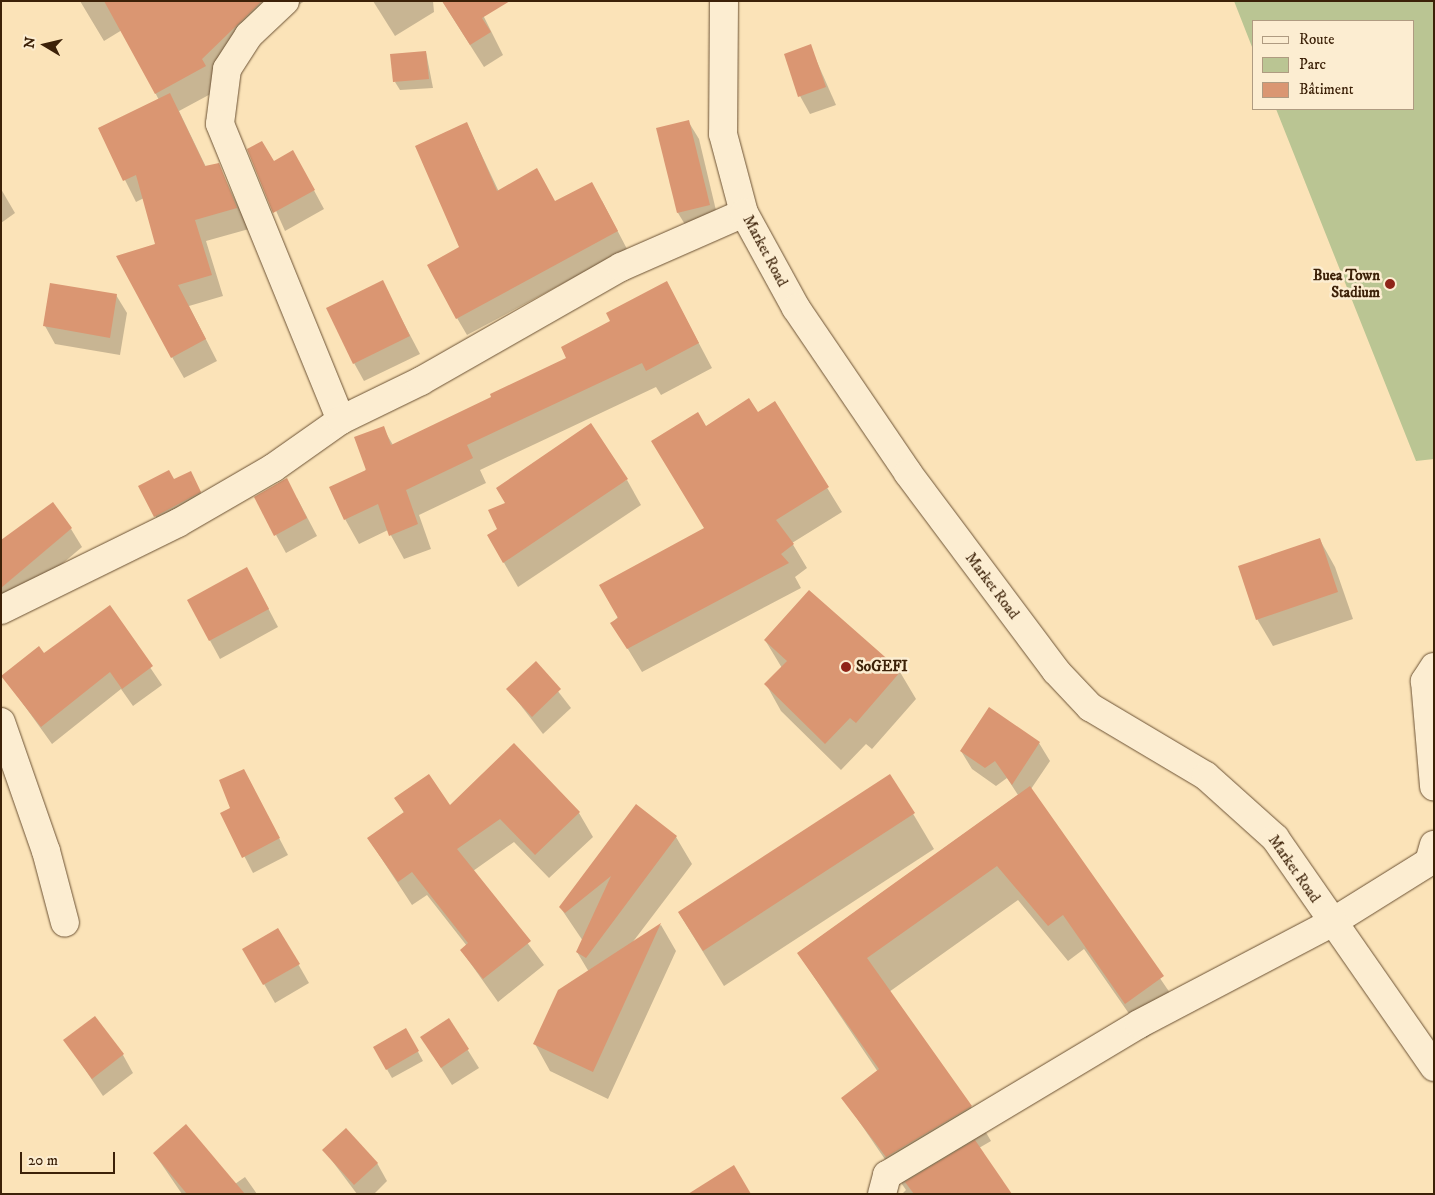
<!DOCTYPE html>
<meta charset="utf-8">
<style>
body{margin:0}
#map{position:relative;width:1435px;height:1195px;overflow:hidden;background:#fbe3b8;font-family:"IM FELL DW Pica",serif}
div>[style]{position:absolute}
.green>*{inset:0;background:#bac593}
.shadow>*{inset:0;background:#0003}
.building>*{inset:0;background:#da9672}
.roads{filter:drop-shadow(0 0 1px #6c5234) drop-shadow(0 0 1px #6c5234)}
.street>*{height:28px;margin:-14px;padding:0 14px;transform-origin:14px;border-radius:14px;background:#fcedd1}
.secondary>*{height:28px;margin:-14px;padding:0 14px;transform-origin:14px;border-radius:14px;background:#fcedd1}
.dots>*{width:14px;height:14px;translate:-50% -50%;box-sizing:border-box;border:2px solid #fcedd1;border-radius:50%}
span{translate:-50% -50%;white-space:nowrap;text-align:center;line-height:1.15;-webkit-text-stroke:5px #fcedd1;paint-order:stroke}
.street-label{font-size:15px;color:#3c2108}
.poi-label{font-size:15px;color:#3c2108;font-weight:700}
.right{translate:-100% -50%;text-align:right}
.left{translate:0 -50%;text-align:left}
.frame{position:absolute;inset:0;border:2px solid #3c2108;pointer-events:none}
.legend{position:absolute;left:1252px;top:20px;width:162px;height:90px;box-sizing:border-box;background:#fcedd1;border:1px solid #af9b81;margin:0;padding:6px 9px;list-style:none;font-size:15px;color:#3c2108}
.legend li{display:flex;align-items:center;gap:10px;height:25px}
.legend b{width:25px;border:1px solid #af9b81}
.north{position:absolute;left:20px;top:20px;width:50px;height:50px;-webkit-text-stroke:4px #fcedd1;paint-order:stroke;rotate:279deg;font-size:14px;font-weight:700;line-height:20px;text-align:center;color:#3c2108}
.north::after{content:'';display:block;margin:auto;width:18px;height:22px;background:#3c2108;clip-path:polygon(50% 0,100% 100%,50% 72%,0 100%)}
.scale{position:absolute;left:20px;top:1152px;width:95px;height:22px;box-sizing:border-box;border:2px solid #3c2108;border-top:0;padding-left:6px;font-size:15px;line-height:18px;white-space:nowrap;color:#3c2108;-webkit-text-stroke:4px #fcedd1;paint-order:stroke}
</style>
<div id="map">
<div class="green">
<i style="clip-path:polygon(1234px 1px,1434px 1px,1434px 459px,1416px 461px,1276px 109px,1414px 109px,1414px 21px,1254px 21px,1254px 52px)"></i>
</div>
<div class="shadow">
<i style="clip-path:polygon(80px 1px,305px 1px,287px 12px,218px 90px,179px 111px,206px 167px,218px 164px,249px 229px,206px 241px,223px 296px,189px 306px,217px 361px,184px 378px,172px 357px,156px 245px,144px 198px,136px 202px,99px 128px,159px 100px,122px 30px,104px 41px)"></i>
<i style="clip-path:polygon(373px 1px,433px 1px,434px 12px,395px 36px)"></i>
<i style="clip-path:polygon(442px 1px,476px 1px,503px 55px,484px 67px)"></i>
<i style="clip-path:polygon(810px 46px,836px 105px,810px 114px,800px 96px)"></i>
<i style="clip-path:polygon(426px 52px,433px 88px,400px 90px,395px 82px)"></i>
<i style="clip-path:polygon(688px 121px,699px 139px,719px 223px,689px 231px,678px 213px)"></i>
<i style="clip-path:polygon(467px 124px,499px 192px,555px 203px,602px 201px,627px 249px,467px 335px,457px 318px)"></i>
<i style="clip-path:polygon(249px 150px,273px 163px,303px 170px,324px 209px,285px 231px)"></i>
<i style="clip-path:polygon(1px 189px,15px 213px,1px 223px)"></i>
<i style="clip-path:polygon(382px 282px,420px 354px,364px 381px,354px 363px)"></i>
<i style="clip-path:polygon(667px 283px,712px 368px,661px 395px,656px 387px,480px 470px,486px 483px,419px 515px,431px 549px,404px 559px,388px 530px,359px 544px,345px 519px,383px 428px,393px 445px,493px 398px,568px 358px)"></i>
<i style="clip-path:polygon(116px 295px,127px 313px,120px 355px,55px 344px,45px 326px)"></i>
<i style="clip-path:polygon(775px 403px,842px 512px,792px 543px,807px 568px,795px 577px,801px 588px,642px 672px,612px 623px,705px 529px,758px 414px)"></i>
<i style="clip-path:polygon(627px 480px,641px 505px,518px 587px,488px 535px)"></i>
<i style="clip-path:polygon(174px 481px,200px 491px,210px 510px,165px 535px,140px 486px)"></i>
<i style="clip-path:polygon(297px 498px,317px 536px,286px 553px,276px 535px)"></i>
<i style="clip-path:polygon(71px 529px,82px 547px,8px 610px,1px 603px,1px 541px)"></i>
<i style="clip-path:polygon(1320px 540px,1335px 567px,1353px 619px,1273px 646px,1257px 619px)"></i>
<i style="clip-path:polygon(257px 587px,278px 627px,220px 659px,188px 600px)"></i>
<i style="clip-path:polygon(809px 592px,900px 672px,916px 699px,872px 749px,866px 744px,841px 770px,781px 711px,766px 684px,782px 668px,765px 640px)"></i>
<i style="clip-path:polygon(109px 607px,162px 685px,133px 706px,121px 689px,52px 744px,3px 676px,44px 654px)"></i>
<i style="clip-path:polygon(536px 663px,571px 708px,543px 734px,508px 689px)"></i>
<i style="clip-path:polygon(1039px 743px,1050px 761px,1031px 789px,1183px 1012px,1146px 1038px,1084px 949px,1068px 961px,1018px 900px,889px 992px,971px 1107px,991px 1141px,979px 1148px,1011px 1194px,902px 1194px,906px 1190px,843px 1098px,878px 1072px,798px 953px,1018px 795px,1007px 778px,996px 786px,972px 769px,961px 751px)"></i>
<i style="clip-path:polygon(890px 775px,934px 849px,724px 986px,679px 913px)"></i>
<i style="clip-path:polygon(257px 796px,288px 855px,253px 873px,222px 813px)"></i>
<i style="clip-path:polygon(396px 798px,450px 807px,579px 813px,593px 837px,549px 878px,514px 842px,473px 871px,544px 965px,498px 1002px,461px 950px,467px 946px,427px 895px,412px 905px,368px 838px,404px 813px)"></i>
<i style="clip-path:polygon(636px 806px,676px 837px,692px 864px,632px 943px,661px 925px,676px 951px,608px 1099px,550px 1071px,535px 1044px,589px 972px,577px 952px,583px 941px,560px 907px)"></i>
<i style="clip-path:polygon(278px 929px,309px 983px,275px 1003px,244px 949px)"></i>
<i style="clip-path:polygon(449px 1020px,479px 1068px,452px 1085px,422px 1038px)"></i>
<i style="clip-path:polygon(406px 1030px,423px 1061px,392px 1078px,374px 1047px)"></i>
<i style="clip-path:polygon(65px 1040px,123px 1055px,133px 1073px,103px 1096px)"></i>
<i style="clip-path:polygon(324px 1150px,377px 1163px,387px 1181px,374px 1194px,357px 1194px)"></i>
<i style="clip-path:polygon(154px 1153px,235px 1184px,245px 1177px,257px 1194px,182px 1194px)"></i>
</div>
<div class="building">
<i style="clip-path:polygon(104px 1px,262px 1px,202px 59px,206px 66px,155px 94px)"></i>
<i style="clip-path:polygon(442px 1px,510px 1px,482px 18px,491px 32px,470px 45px)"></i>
<i style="clip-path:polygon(811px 44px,826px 87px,798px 97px,784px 54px)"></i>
<i style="clip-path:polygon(426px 51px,429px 79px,393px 82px,390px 54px)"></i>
<i style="clip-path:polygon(170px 93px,205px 166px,219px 163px,237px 208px,195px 220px,212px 275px,178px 285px,206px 339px,171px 358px,116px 256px,155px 244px,136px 175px,123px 181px,98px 128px)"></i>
<i style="clip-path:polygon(689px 120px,710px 205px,677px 213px,656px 128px)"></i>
<i style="clip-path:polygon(467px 122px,497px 191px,537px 168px,555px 201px,592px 182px,618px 231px,456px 319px,427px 265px,459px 247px,415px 146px)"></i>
<i style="clip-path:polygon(262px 141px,274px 161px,293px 150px,315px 190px,273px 213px,247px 149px)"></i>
<i style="clip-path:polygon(383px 280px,410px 336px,353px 364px,326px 308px)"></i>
<i style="clip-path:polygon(667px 281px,699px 343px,646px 371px,642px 363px,467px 445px,473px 458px,406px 490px,418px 524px,389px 536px,378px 504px,344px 520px,329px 487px,366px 470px,354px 437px,384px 426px,391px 445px,491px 397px,490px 394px,566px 358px,561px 347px,610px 321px,606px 313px)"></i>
<i style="clip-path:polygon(50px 283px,117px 294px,110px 338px,43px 326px)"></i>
<i style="clip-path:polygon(749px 398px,758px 412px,775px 401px,829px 487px,776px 520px,794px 544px,781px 554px,789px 563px,627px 649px,610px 623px,618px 618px,599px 585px,704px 528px,651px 441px,698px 412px,706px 426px)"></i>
<i style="clip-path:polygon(591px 423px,628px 479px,503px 563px,487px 535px,497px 529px,488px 510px,505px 503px,496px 488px)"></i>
<i style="clip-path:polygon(169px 470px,174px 479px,191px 471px,201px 492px,154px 517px,138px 486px)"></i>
<i style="clip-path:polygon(287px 478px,307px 518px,274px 536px,254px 497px)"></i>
<i style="clip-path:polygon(53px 502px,72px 528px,1px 588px,1px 540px)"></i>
<i style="clip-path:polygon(1320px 538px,1338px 592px,1256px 620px,1238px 566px)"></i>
<i style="clip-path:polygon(247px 567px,269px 609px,209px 641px,187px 600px)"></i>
<i style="clip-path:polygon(809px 590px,901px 671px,856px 723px,850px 718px,825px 744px,764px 684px,787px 661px,764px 640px)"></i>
<i style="clip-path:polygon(110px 605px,153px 666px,122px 689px,110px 672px,41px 727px,1px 676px,39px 646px,44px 653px)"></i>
<i style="clip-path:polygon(536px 661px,561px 689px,532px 717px,506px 689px)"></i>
<i style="clip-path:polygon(989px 707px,1040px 742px,1012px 785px,995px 761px,985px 768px,960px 751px)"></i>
<i style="clip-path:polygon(514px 743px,580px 812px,535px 855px,500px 819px,457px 849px,531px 941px,483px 979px,460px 950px,468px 943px,412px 872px,398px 882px,367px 838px,404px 812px,394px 798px,429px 774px,450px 805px)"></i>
<i style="clip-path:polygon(244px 769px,280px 838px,242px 858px,220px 813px,230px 808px,219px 780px)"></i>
<i style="clip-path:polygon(890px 774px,915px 813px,703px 951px,678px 912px)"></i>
<i style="clip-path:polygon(1030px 786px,1164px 976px,1125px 1004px,1063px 915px,1048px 926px,997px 866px,867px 958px,972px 1106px,886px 1157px,841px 1098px,879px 1069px,797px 953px)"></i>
<i style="clip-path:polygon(636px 804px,677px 836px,586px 958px,576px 952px,611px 876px,565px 913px,559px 907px)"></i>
<i style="clip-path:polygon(661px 923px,593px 1072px,533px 1044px,558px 990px)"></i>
<i style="clip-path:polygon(278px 928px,300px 964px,263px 985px,242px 949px)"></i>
<i style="clip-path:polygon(95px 1016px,124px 1054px,92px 1079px,63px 1040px)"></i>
<i style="clip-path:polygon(449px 1018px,469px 1049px,441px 1068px,420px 1037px)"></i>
<i style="clip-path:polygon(406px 1028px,419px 1051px,386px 1070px,373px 1047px)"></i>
<i style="clip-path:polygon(186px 1124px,245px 1194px,187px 1194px,153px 1153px)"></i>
<i style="clip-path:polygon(346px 1128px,378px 1163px,354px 1185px,322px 1150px)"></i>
<i style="clip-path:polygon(975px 1140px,1012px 1194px,914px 1194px,905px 1182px)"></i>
<i style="clip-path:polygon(734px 1165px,751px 1194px,688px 1194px)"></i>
</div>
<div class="roads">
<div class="street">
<i style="left:285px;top:1px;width:50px;rotate:136.6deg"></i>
<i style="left:249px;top:35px;width:40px;rotate:122.9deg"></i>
<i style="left:227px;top:69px;width:55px;rotate:97.3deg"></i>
<i style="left:220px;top:124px;width:320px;rotate:67.8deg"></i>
<i style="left:1px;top:610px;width:197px;rotate:-26.2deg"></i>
<i style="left:178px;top:523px;width:110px;rotate:-30.1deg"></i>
<i style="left:273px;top:468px;width:83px;rotate:-35.2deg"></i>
<i style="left:341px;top:420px;width:89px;rotate:-26deg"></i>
<i style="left:421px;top:381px;width:230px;rotate:-29.7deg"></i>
<i style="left:621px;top:267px;width:134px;rotate:-23.7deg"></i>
<i style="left:1434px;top:667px;width:17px;rotate:123deg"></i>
<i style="left:1425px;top:681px;width:106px;rotate:85.1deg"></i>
<i style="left:1px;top:722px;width:137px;rotate:70.8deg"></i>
<i style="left:46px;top:851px;width:74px;rotate:75.2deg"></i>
<i style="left:882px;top:1194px;width:20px;rotate:-75deg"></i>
<i style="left:887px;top:1175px;width:294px;rotate:-30.9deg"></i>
<i style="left:1139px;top:1024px;width:217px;rotate:-27.7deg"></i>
<i style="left:1331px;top:923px;width:115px;rotate:-31.9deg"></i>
<i style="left:1429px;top:862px;width:18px;rotate:-74deg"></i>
</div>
<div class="secondary">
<i style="left:724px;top:1px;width:133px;rotate:90.4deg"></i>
<i style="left:723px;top:134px;width:82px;rotate:75.1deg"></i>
<i style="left:744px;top:213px;width:108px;rotate:61.3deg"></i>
<i style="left:796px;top:308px;width:199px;rotate:55.8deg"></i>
<i style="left:908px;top:473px;width:247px;rotate:53.2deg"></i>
<i style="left:1056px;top:671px;width:50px;rotate:46.6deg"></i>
<i style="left:1090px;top:707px;width:135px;rotate:30.7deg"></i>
<i style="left:1206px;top:776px;width:93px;rotate:41.9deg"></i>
<i style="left:1275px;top:838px;width:279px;rotate:55.2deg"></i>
</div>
</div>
<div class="dots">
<i style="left:1390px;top:284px;background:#8f2418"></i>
<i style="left:846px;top:667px;background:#8f2418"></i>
</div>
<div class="street-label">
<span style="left:765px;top:251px;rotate:62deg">Market Road</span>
<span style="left:992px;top:586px;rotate:53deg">Market Road</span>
<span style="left:1294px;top:869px;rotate:55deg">Market Road</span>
</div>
<div class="poi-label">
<span class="right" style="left:1380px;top:284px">Buea Town<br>Stadium</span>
<span class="left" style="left:856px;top:667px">SoGEFI</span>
</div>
<div class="frame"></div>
<ul class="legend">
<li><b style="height:6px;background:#fcedd1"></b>Route</li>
<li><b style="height:14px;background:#bac593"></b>Parc</li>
<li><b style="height:14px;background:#da9672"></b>Bâtiment</li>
</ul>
<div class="north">N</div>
<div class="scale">20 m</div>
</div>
